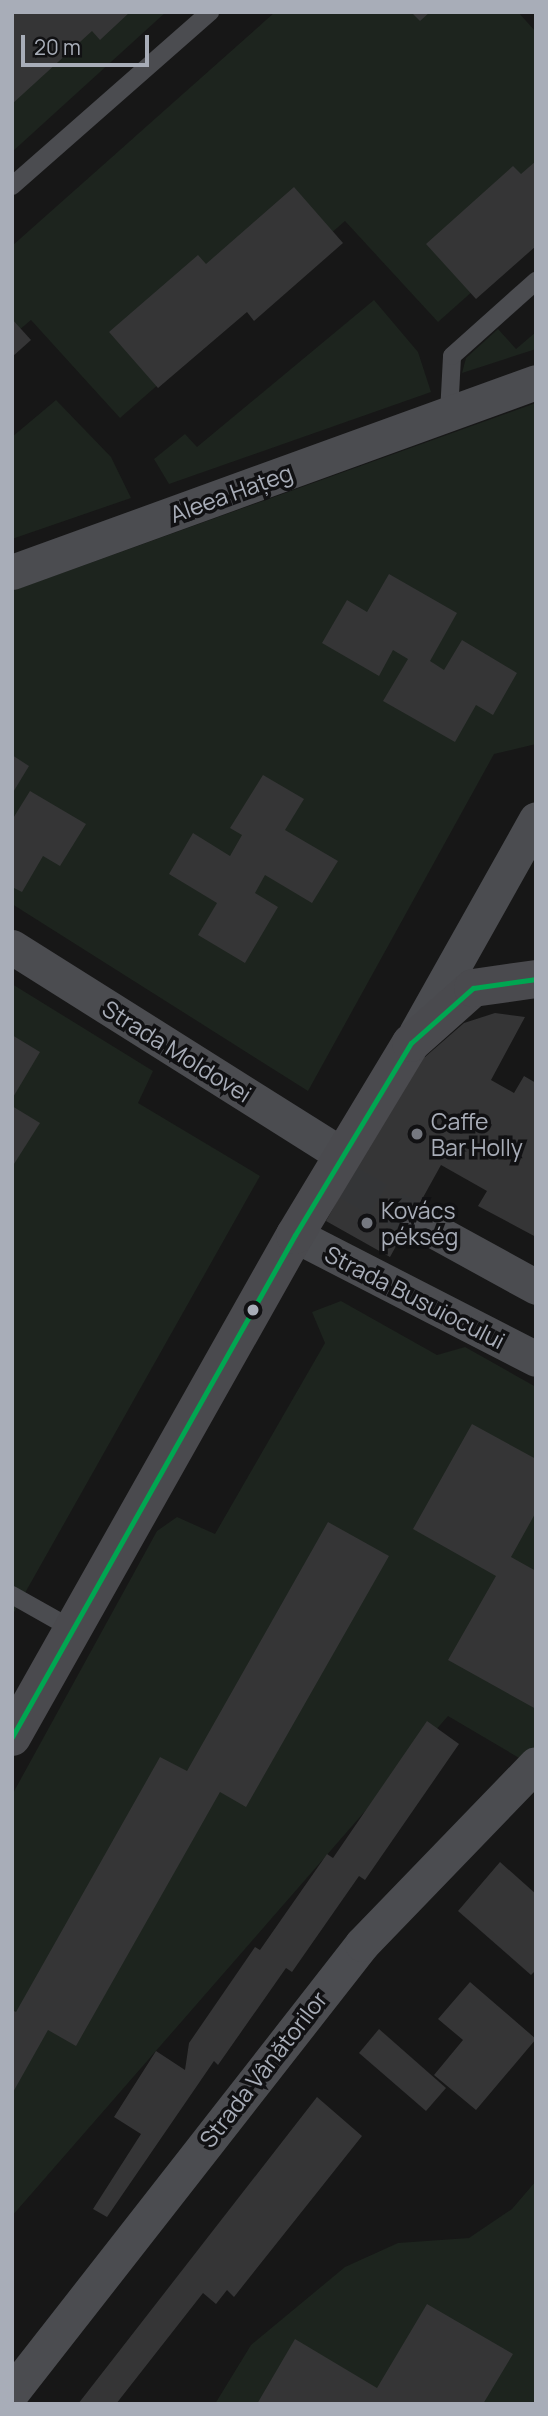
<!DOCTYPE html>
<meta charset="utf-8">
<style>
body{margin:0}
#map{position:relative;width:548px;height:2416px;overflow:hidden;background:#171717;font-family:Manrope,sans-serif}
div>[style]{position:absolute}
.green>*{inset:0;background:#1d241e}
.building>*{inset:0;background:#353536}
.street-tunnel>*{height:35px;margin-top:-17.5px;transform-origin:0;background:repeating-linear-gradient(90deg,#343537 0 35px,transparent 0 53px)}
.lane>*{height:18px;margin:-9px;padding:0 9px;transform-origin:9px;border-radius:9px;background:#4b4c50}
.street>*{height:35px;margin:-17.5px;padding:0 17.5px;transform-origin:17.5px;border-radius:17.5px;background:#4b4c50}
.secondary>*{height:38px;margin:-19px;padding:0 19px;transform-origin:19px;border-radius:19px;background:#4a4a4e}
.bus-1>*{height:5px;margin:-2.5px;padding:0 2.5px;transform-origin:2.5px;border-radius:2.5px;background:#00a651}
.dots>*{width:19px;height:19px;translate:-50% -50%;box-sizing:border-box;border:4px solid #111113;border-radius:50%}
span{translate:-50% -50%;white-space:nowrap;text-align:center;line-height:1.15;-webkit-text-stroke:7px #111113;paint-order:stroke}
.street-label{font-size:23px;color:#a8adb8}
.poi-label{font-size:23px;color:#a8adb8}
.left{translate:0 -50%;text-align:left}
.frame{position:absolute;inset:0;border:14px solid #a8adb8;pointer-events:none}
.scale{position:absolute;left:21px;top:35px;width:128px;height:32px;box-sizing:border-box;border:4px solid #a8adb8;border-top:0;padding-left:9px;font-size:21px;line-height:24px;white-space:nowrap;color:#a8adb8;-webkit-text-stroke:5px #111113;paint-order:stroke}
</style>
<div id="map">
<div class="green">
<i style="clip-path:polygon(12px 12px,166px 12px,12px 152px)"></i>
<i style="clip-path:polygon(275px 12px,518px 12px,536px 32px,536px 235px,438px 322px,345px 221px,120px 418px,31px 320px,12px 336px,12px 246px)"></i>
<i style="clip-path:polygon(374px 300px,418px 352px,431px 392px,169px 484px,154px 459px,185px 434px,197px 447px)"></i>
<i style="clip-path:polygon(498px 329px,516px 349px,536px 332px,536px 349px,462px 373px,466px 358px)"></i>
<i style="clip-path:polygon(56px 400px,111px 457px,131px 498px,12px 539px,12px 437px)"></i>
<i style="clip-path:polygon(536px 403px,536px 744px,494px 754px,308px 1091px,12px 904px,12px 591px)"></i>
<i style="clip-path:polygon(12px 984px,153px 1071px,138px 1103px,260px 1176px,12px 1616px)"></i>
<i style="clip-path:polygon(341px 1301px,437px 1355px,465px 1347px,536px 1387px,536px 1750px,526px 1762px,448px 1716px,12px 2216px,12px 1795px,157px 1531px,177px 1517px,215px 1534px,325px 1343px,312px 1312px)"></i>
<i style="clip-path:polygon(536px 2181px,536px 2404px,215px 2404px,251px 2345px,345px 2267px,398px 2243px,469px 2238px,512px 2209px)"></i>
</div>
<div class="building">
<i style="clip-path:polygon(12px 12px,130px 12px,100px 40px,92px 31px,12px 104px)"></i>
<i style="clip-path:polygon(411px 12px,430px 12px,420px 21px)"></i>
<i style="clip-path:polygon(536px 161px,536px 246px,476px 299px,426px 244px,513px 166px,521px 174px)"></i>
<i style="clip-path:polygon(294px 187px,343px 243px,254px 321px,247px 312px,158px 388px,109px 332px,198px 255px,206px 264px)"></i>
<i style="clip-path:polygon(12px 319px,31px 340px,12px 357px)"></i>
<i style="clip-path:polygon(389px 574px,457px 613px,430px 661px,444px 670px,462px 640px,517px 673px,493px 715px,476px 705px,455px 742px,383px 701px,408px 659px,393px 650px,379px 676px,322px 643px,347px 600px,367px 612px)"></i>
<i style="clip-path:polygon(12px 755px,29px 766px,12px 794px)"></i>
<i style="clip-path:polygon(263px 775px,304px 799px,285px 830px,338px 861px,312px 903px,265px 875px,255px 893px,278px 907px,245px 963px,198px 935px,217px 903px,169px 874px,193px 833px,230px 856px,242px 835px,230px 828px)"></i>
<i style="clip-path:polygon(30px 791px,86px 824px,60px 866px,43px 856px,22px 892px,12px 887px,12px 820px)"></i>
<i style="clip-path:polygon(495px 1013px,525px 1017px,491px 1080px,514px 1093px,524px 1076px,536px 1083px,536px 1237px,478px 1206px,487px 1191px,441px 1165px,390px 1257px,326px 1221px,419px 1054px,425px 1057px,464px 1023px)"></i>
<i style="clip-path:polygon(12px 1035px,40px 1052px,12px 1099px)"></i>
<i style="clip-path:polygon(12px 1106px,40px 1123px,14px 1164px,12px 1163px)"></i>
<i style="clip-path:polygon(472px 1424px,536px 1459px,536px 1512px,511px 1557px,536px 1571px,536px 1709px,448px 1660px,496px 1576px,413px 1529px)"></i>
<i style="clip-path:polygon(328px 1522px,389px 1556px,246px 1807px,220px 1792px,76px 2046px,48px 2030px,12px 2094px,12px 2010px,16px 2012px,160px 1757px,187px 1771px)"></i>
<i style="clip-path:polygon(427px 1721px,459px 1744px,365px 1880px,359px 1876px,292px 1972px,286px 1968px,218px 2065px,214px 2061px,107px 2217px,93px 2209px,141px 2134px,114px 2117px,156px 2051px,185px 2070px,189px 2043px,255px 1947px,260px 1950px,327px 1854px,333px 1858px)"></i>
<i style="clip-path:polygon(500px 1862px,536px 1894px,536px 1970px,531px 1975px,458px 1911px)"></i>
<i style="clip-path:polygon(470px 1982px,536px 2039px,476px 2110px,434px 2075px,463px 2040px,438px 2019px)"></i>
<i style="clip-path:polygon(379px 2029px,446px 2088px,426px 2111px,359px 2053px)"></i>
<i style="clip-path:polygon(317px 2097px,362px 2136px,234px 2297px,227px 2290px,216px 2304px,203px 2293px,116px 2404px,78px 2404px)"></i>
<i style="clip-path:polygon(427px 2304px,513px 2354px,483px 2404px,257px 2404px,295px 2339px,377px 2388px)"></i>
</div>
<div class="street-tunnel">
<i style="left:348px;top:1182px;width:73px;rotate:29.7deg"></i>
</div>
<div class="lane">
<i style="left:12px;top:186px;width:264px;rotate:-41.3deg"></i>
<i style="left:449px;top:414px;width:58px;rotate:-87deg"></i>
<i style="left:452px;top:356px;width:113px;rotate:-41.8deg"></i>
<i style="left:12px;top:1595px;width:71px;rotate:29.4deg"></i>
</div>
<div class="street">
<i style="left:12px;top:572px;width:557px;rotate:-19.93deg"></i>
<i style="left:12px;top:947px;width:390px;rotate:32.2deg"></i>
<i style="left:416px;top:1033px;width:245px;rotate:-60.7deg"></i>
<i style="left:418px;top:1222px;width:135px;rotate:28.8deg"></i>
<i style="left:295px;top:1235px;width:271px;rotate:27.2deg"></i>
<i style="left:12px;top:2392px;width:569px;rotate:-52deg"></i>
<i style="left:362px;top:1944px;width:250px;rotate:-46deg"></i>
</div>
<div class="secondary">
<i style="left:12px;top:1737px;width:576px;rotate:-60.59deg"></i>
<i style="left:295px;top:1235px;width:224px;rotate:-58.9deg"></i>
<i style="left:411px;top:1043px;width:83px;rotate:-41.6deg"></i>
<i style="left:473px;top:988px;width:64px;rotate:-8.1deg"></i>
</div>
<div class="bus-1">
<i style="left:12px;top:1737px;width:576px;rotate:-60.59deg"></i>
<i style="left:295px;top:1235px;width:224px;rotate:-58.9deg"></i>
<i style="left:411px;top:1043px;width:83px;rotate:-41.6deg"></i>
<i style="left:473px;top:988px;width:64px;rotate:-8.1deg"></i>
</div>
<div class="dots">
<i style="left:417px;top:1134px;background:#757880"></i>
<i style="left:367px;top:1223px;background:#757880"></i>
<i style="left:253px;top:1310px;background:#a8adb8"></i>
</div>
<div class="street-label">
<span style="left:231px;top:493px;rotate:-20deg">Aleea Hațeg</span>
<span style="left:177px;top:1051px;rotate:32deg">Strada Moldovei</span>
<span style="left:415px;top:1297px;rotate:27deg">Strada Busuiocului</span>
<span style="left:263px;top:2069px;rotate:-52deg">Strada Vânătorilor</span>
</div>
<div class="poi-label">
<span class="left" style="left:431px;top:1134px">Caffe<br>Bar Holly</span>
<span class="left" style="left:381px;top:1223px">Kovács<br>pékség</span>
</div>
<div class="frame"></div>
<div class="scale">20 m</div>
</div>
